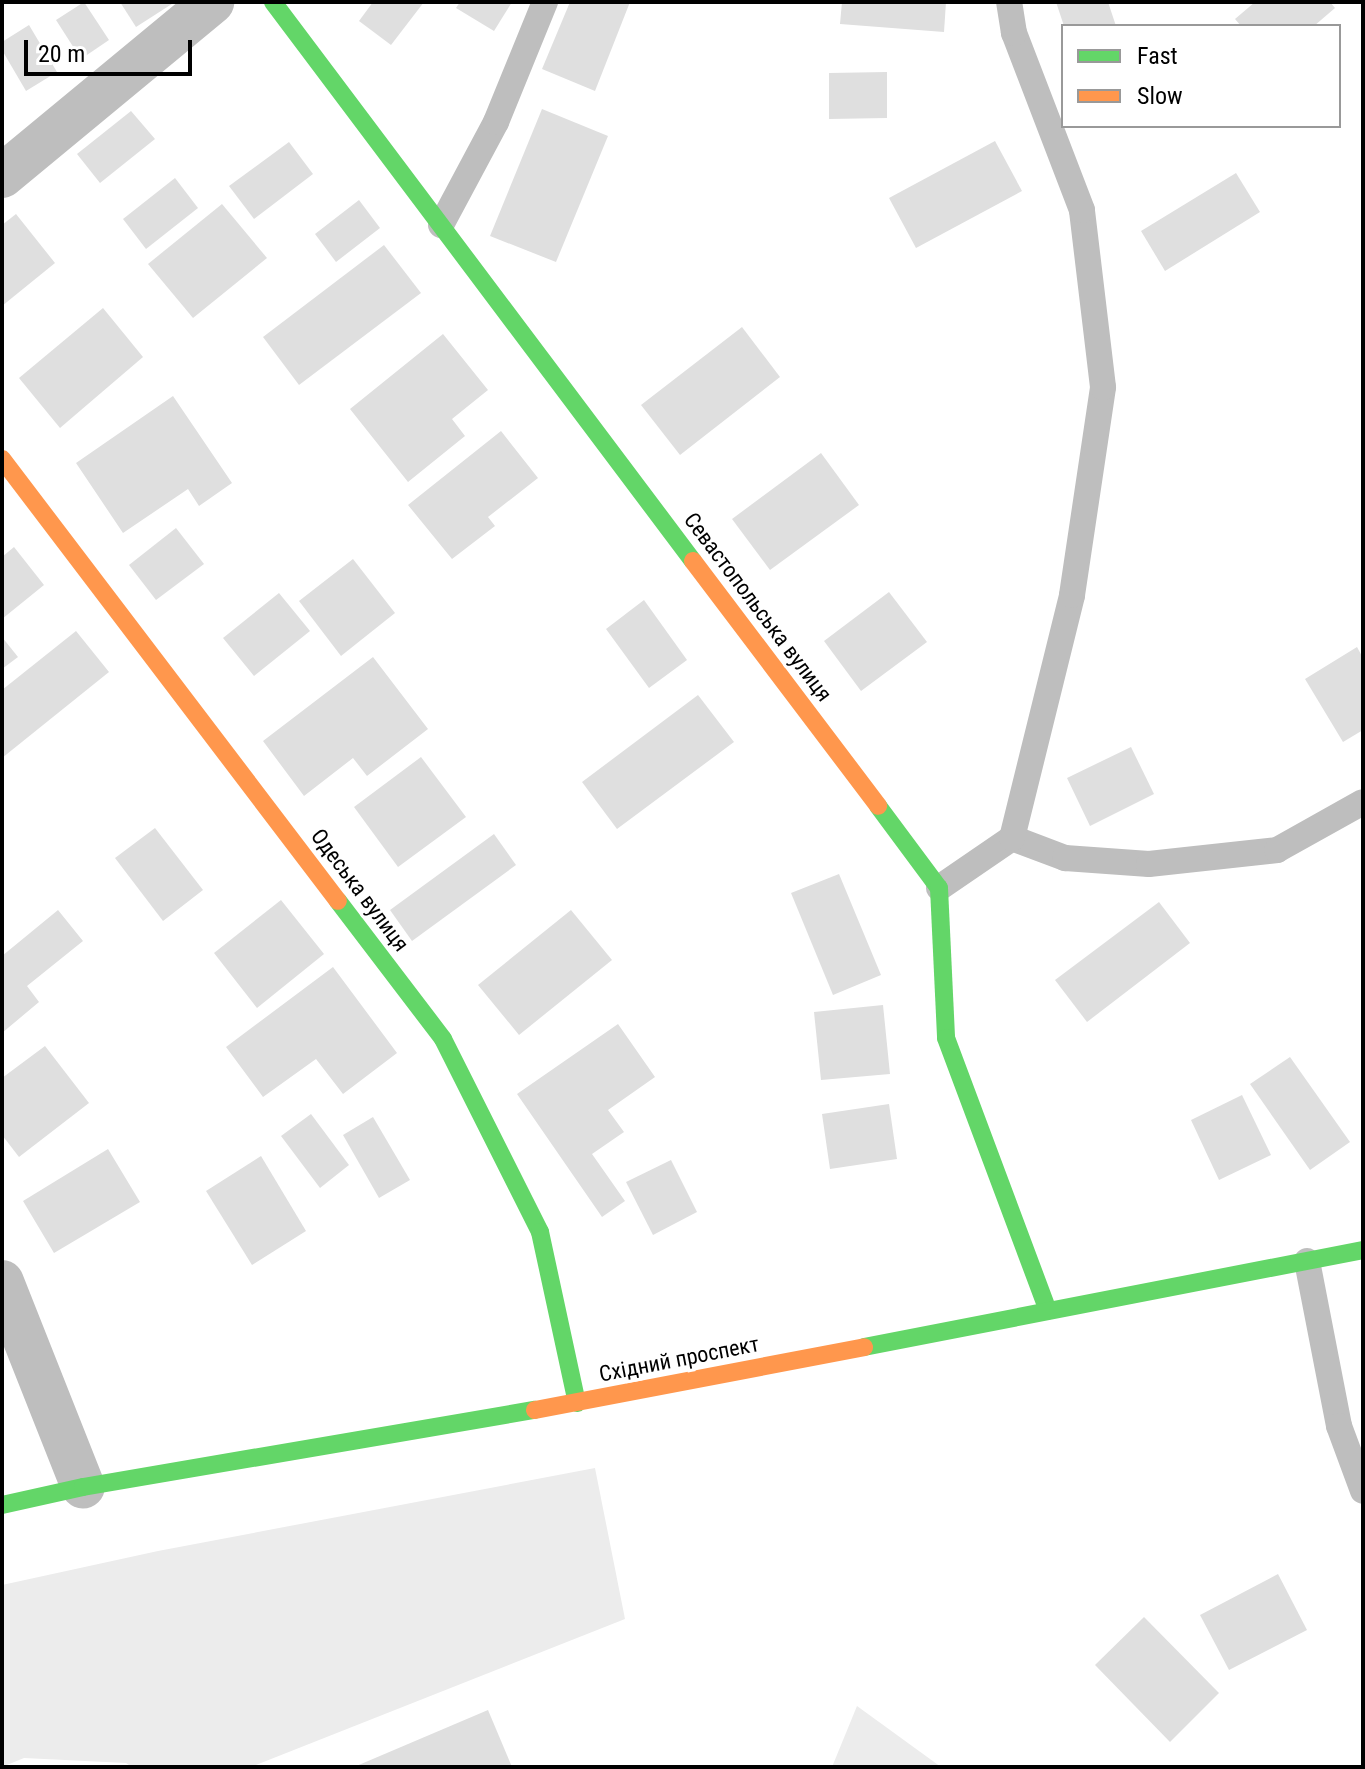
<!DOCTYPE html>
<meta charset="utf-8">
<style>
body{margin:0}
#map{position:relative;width:1365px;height:1769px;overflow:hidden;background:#fff;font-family:"Roboto Condensed",sans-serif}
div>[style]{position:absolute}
.green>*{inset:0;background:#ececec}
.building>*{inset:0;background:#dfdfdf}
.lane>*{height:26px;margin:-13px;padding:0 13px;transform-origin:13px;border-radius:13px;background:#bebebe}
.street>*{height:44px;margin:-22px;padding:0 22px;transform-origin:22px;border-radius:22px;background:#bebebe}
.fast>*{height:18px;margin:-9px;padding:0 9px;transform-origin:9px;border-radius:9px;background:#63d668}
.slow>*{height:18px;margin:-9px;padding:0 9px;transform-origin:9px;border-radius:9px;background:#ff974d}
span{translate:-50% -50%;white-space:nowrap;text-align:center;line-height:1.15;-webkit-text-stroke:6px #fff;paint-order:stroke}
.street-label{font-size:22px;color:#000}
.frame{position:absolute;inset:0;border:4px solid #000;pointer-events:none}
.legend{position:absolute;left:1061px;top:24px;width:280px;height:104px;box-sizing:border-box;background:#fff;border:2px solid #999;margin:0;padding:10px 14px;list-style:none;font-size:24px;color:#000}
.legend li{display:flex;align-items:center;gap:16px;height:40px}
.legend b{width:40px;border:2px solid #999}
.scale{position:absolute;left:24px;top:40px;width:168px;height:36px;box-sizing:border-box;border:4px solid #000;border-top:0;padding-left:10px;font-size:24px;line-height:28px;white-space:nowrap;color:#000;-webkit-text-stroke:6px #fff;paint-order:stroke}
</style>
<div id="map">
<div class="green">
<i style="clip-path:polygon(595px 1468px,625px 1619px,251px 1767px,132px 1767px,126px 1763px,24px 1758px,2px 1767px,2px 1585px,158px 1551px)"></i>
<i style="clip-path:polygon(857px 1706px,941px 1767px,832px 1767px)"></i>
</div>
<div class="building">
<i style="clip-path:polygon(84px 2px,109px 40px,81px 59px,56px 20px)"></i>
<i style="clip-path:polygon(120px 2px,175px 2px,136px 27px)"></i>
<i style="clip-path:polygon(373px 2px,424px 2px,391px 45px,359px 21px)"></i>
<i style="clip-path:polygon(460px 2px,512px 2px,494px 31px,456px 8px)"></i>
<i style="clip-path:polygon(570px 2px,630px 2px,595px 91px,542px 69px)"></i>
<i style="clip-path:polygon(842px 2px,946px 2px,944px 32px,840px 24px)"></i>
<i style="clip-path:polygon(1056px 2px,1108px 2px,1116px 26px,1064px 26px)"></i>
<i style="clip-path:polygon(1255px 2px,1330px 2px,1335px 8px,1314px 26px,1241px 26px,1235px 19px)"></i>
<i style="clip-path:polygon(29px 25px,57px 72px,26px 91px,2px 50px,2px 42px)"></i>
<i style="clip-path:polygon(887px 72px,887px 118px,829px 119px,829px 73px)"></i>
<i style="clip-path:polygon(542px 109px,608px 136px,556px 262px,490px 236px)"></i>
<i style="clip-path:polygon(131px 111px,155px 139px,100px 183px,77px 154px)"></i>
<i style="clip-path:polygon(995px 141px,1022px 191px,916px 248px,889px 198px)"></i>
<i style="clip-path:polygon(289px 142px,313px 174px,254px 219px,229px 186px)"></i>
<i style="clip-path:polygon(1236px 173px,1260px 212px,1165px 271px,1141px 231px)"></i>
<i style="clip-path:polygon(175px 178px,198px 208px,146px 249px,123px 219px)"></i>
<i style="clip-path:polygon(359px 200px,380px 228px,336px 262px,315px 234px)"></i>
<i style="clip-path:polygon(222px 204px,267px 258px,193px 318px,148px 264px)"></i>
<i style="clip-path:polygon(16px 214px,55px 263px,2px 306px,2px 225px)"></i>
<i style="clip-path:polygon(384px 245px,421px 293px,299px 385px,263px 337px)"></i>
<i style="clip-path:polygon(103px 308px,143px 357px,60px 428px,19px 378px)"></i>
<i style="clip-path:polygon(742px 327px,780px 377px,680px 455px,641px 405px)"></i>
<i style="clip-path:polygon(443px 334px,488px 390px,452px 419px,465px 436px,408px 482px,350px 409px)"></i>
<i style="clip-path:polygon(173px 396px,232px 483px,199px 506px,188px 489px,123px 533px,76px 463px)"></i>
<i style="clip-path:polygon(501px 431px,538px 478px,488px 517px,495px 526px,452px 559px,408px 505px)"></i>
<i style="clip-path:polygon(821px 453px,859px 505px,770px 570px,732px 519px)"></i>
<i style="clip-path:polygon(176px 528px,204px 564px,156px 600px,129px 565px)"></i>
<i style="clip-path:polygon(14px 547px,44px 585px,2px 619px,2px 557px)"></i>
<i style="clip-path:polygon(353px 559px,395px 613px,341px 656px,299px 601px)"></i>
<i style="clip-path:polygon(889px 592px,927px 642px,861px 691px,824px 641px)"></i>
<i style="clip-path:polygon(279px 593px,310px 631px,254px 676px,223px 638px)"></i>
<i style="clip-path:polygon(644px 600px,687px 660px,649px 688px,606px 629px)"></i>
<i style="clip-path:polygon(76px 631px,109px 672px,2px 758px,2px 690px)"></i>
<i style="clip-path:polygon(2px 637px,18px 657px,2px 669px)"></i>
<i style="clip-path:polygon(1357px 647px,1363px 658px,1363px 730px,1343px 742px,1305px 679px)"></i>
<i style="clip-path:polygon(373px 657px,428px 729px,367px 776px,353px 758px,304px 796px,263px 741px)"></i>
<i style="clip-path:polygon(698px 695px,734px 742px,617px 829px,582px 782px)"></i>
<i style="clip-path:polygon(1131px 747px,1154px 794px,1090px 826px,1067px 778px)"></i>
<i style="clip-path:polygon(421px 757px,466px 817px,398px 867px,354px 807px)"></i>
<i style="clip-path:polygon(155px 828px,203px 890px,163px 921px,115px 858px)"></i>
<i style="clip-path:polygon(494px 834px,516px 865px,412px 941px,390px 910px)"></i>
<i style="clip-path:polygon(839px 874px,881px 975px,833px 995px,791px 893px)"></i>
<i style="clip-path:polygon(281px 900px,324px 954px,257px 1008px,214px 953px)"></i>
<i style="clip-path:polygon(1159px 902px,1190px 943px,1087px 1022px,1055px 980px)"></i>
<i style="clip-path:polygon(58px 910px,83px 941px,27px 986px,39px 1002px,2px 1033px,2px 956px)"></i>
<i style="clip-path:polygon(571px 910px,612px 960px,519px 1035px,478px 985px)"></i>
<i style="clip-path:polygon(333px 967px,397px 1053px,343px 1094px,316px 1059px,263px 1097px,226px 1047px)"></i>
<i style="clip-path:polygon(883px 1005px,890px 1074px,821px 1080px,814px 1012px)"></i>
<i style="clip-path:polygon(618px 1024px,655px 1077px,608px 1110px,624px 1132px,592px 1154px,625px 1201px,602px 1217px,517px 1094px)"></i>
<i style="clip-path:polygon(45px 1046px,89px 1103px,19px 1157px,2px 1135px,2px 1078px)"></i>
<i style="clip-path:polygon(1290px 1057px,1350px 1142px,1310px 1170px,1250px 1084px)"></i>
<i style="clip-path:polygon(1242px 1095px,1271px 1155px,1219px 1180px,1191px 1120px)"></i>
<i style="clip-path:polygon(889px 1104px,897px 1159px,830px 1169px,822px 1114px)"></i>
<i style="clip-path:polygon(311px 1114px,349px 1165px,320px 1188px,281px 1136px)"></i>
<i style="clip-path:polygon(373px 1117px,410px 1180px,379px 1198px,343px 1135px)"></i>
<i style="clip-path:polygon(108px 1149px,140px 1202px,54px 1253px,23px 1201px)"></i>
<i style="clip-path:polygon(261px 1156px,306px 1231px,252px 1265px,206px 1191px)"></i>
<i style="clip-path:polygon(671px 1160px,697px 1212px,653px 1235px,626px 1182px)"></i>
<i style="clip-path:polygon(1278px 1574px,1307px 1630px,1229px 1670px,1200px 1615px)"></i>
<i style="clip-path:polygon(1144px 1617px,1219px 1693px,1170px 1742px,1095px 1665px)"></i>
<i style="clip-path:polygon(488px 1710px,512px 1767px,354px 1767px)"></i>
</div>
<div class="lane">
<i style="left:441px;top:225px;width:117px;rotate:-61.9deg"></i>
<i style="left:496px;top:122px;width:130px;rotate:-67.8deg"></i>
<i style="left:1012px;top:838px;width:57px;rotate:20.7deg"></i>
<i style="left:1065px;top:858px;width:84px;rotate:4.1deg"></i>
<i style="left:1149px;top:864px;width:129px;rotate:-6.2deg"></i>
<i style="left:1277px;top:850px;width:98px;rotate:-29.2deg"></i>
<i style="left:939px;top:888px;width:88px;rotate:-34.4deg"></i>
<i style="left:1012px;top:838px;width:250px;rotate:-76.1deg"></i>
<i style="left:1072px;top:595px;width:210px;rotate:-81.5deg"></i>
<i style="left:1103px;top:387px;width:178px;rotate:-96.8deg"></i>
<i style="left:1082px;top:210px;width:190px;rotate:-111deg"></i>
<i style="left:1014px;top:33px;width:31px;rotate:-99deg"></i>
<i style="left:1307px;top:1261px;width:168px;rotate:79deg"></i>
<i style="left:1339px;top:1426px;width:69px;rotate:69.7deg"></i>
</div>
<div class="street">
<i style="left:2px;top:176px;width:273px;rotate:-39.6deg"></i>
<i style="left:2px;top:1282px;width:220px;rotate:68.4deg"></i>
</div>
<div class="fast">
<i style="left:273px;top:2px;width:699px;rotate:53.08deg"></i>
<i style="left:878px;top:806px;width:102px;rotate:53.4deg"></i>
<i style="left:939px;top:888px;width:150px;rotate:87.3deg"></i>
<i style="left:946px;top:1038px;width:291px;rotate:69.5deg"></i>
<i style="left:338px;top:901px;width:173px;rotate:52.7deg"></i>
<i style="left:443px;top:1039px;width:216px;rotate:63.3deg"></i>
<i style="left:540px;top:1232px;width:175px;rotate:77.8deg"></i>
<i style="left:864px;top:1347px;width:508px;rotate:-11deg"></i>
<i style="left:2px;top:1505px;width:83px;rotate:-12.5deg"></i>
<i style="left:83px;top:1487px;width:459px;rotate:-9.7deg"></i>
</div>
<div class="slow">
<i style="left:2px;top:459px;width:555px;rotate:52.76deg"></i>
<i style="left:693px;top:561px;width:307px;rotate:52.9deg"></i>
<i style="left:535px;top:1410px;width:335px;rotate:-10.8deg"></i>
</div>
<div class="street-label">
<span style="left:758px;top:607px;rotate:53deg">Севастопольська вулиця</span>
<span style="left:360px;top:890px;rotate:53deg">Одеська вулиця</span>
<span style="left:679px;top:1359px;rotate:-11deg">Східний проспект</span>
</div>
<div class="frame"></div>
<ul class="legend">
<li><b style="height:10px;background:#63d668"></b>Fast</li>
<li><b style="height:10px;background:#ff974d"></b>Slow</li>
</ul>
<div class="scale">20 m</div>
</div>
